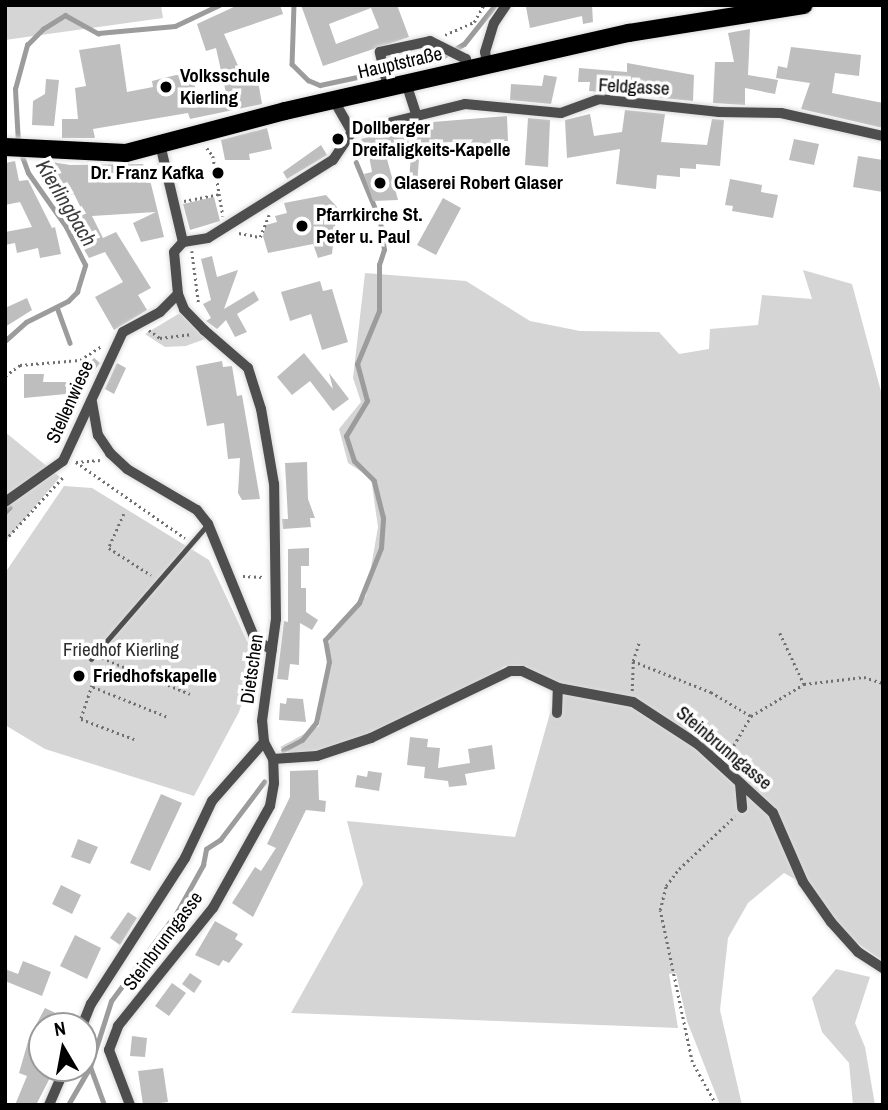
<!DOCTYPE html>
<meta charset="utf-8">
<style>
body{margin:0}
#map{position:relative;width:888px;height:1110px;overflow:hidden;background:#fff;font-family:"Archivo Narrow",sans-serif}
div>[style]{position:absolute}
.green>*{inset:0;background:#d5d5d5}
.stream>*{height:4.5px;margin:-2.25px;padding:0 2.25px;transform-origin:2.25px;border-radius:2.25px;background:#9c9c9c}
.building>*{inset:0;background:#bebebe}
.round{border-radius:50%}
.path>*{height:2.5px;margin-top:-1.25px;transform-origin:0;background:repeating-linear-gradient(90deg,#707070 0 2px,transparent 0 5.5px)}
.roads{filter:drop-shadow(0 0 2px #dbdbdb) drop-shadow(0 0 2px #dbdbdb)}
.service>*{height:5px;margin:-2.5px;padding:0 2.5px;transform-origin:2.5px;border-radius:2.5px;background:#4e4e4e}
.minor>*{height:10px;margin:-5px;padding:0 5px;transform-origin:5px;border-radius:5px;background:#4e4e4e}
.primary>*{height:18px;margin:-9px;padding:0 9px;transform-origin:9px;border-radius:9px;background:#000}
.dots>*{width:19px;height:19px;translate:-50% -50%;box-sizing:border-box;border:4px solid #fff;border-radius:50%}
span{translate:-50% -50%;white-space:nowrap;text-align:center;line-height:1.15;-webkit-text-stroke:7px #fff;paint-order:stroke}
.street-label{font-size:19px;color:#000}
.poi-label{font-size:19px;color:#000;font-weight:700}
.left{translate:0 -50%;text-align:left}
.right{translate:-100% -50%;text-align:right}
.park-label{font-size:19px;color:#2c2c2c}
.water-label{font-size:21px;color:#3d3d3d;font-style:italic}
.frame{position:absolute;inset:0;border:7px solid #000;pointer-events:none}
.north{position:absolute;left:28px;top:1012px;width:70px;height:70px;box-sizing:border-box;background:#fff;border:2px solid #999;border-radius:50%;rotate:350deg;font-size:19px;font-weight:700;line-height:28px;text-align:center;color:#000}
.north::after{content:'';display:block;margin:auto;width:24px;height:32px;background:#000;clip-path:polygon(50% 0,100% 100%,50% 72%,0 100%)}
</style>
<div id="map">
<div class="green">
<i style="clip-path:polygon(5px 5px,161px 5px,163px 18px,5px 40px)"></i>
<i style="clip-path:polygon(803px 270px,852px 284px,883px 399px,883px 961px,850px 938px,800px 882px,784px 873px,748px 903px,728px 938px,720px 1010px,742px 1105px,720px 1105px,687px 1021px,676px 973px,669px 974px,678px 1028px,291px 1013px,363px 884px,347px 821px,515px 837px,556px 692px,505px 666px,469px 691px,370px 735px,316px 753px,293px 755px,280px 747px,319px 726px,330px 636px,366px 596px,378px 527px,371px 478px,348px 463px,339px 429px,361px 402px,353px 378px,365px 273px,466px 281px,530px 321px,580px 331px,659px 332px,679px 354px,709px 349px,710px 329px,758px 325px,762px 295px,812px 299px)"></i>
<i style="clip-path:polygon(180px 313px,205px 339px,186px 346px,165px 347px,145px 334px)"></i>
<i style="clip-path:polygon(5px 432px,60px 477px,5px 542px)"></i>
<i style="clip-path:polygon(64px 486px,92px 488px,209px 560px,256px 660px,239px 712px,194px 796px,45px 749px,5px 725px,5px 573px)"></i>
<i style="clip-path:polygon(836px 969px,870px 977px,855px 1023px,865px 1047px,875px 1105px,853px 1105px,849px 1063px,822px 1032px,812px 998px)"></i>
</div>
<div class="stream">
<i style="left:294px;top:5px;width:59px;rotate:91.9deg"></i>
<i style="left:292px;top:64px;width:23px;rotate:45deg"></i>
<i style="left:308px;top:80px;width:13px;rotate:23deg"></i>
<i style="left:320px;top:85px;width:120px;rotate:-12.1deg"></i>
<i style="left:437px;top:60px;width:31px;rotate:-31deg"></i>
<i style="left:464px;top:44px;width:50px;rotate:-51.5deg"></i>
<i style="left:18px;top:143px;width:54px;rotate:-93.2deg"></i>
<i style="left:15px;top:89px;width:46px;rotate:-74.7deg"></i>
<i style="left:27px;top:45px;width:23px;rotate:-45deg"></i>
<i style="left:43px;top:29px;width:26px;rotate:-32deg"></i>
<i style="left:65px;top:15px;width:38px;rotate:29deg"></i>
<i style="left:98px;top:33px;width:77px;rotate:-5.2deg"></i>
<i style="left:175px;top:26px;width:49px;rotate:-25.5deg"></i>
<i style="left:57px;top:307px;width:38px;rotate:70deg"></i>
<i style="left:5px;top:341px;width:28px;rotate:-42deg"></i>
<i style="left:26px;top:322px;width:47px;rotate:-26.6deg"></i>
<i style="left:68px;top:301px;width:13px;rotate:-45deg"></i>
<i style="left:77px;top:292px;width:28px;rotate:-73deg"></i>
<i style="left:85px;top:265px;width:42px;rotate:-116.6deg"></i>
<i style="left:66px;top:227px;width:66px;rotate:-125.1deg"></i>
<i style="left:28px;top:173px;width:23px;rotate:-110deg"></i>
<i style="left:5px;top:512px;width:6px;rotate:-45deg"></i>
<i style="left:283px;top:750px;width:21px;rotate:-28deg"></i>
<i style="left:302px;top:740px;width:22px;rotate:-51deg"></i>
<i style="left:316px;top:723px;width:62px;rotate:-78deg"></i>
<i style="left:329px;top:662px;width:22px;rotate:-100deg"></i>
<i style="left:325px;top:640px;width:50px;rotate:-47.4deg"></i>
<i style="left:359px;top:603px;width:59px;rotate:-68.2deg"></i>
<i style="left:381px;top:548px;width:30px;rotate:-86deg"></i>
<i style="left:383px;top:518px;width:38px;rotate:-104deg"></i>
<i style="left:374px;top:481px;width:28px;rotate:-135deg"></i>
<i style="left:354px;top:461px;width:26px;rotate:-108deg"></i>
<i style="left:346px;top:436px;width:41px;rotate:-59deg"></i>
<i style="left:367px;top:401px;width:38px;rotate:-105deg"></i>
<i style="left:357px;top:364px;width:57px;rotate:-67.5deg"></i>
<i style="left:379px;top:311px;width:46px;rotate:-90deg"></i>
<i style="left:379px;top:265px;width:16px;rotate:-72deg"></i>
<i style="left:384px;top:250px;width:29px;rotate:-98deg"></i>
<i style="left:380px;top:221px;width:63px;rotate:-112.5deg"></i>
<i style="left:68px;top:1105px;width:44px;rotate:-59.9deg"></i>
<i style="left:104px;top:1105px;width:40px;rotate:-110.2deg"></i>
<i style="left:90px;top:1067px;width:69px;rotate:-72.3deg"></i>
<i style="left:111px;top:1001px;width:111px;rotate:-53.4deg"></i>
<i style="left:177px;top:912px;width:54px;rotate:-61deg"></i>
<i style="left:203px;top:865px;width:16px;rotate:-79deg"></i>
<i style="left:206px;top:849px;width:17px;rotate:-33deg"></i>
<i style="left:220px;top:840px;width:73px;rotate:-52.8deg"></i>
</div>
<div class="building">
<i style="clip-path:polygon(238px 5px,280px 5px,283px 14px,224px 34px,243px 77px,257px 75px,262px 104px,190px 119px,188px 113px,93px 129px,95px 138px,62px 138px,62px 119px,78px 119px,75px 88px,86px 86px,79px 50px,120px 44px,127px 92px,153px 87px,152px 81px,176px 75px,192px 76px,199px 101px,226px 93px,216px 48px,206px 51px,197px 24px)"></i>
<i style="clip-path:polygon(evenodd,301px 5px,397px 5px,409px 37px,323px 66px,301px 5px,371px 8px,379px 28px,336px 44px,329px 24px,371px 8px)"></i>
<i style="clip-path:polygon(535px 5px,592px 5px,593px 22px,583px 24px,582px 16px,530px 28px,526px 7px)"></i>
<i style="clip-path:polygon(750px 29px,748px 75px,778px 80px,775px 94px,745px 88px,745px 105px,713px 103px,715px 62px,734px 62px,728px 33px)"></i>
<i style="clip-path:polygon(791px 47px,861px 55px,859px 76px,835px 73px,832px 93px,883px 103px,883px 128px,801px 109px,810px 83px,776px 78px,778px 66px,787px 68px)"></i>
<i style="clip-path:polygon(627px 63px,694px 75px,693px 101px,589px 91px,590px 82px,578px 82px,579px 68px,627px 72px)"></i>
<i style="clip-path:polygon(544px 75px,557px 77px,551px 104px,510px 100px,511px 84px,542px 86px)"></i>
<i style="clip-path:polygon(46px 79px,59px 80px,54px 126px,32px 125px,33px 101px,45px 94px)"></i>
<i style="clip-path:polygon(625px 110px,665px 114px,661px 142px,707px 145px,712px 119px,724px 120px,720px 166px,696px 164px,696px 169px,680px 168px,680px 177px,657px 175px,656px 189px,616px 184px,620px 149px,567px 158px,565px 120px,590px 114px,594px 136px,622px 132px)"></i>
<i style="clip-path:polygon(507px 116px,508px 141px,491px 141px,492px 155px,472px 154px,471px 140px,420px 145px,417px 186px,409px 185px,411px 152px,387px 159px,398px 200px,373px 201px,364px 174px,372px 172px,369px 156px,361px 139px,420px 123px)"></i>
<i style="clip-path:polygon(528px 118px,550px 120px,548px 167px,525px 165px)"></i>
<i style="clip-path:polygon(267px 128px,272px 149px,249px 154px,250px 160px,225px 160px,221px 140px)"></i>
<i style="clip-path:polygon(794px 139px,819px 144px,814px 165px,789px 160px)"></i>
<i style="clip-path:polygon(321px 145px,327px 155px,287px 179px,283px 172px)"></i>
<i style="clip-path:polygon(858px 156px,883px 160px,883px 192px,853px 187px)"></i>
<i style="clip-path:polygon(40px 160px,70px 165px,143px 164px,151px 184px,164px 237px,141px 242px,133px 223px,156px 212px,92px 216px,103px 238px,116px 232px,151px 288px,138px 295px,147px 310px,114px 330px,95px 297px,123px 282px,105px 252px,89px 258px,67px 220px,83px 212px,74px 194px,61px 197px)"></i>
<i style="clip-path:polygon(15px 161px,19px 181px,28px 180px,52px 228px,55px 227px,61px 254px,40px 258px,38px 248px,17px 253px,15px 243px,5px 245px,5px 232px,32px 227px,20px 202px,5px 205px,5px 163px)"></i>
<i style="clip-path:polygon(730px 179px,762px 185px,761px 192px,778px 195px,773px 218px,732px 211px,733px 206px,725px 205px)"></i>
<i style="clip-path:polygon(326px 195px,337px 207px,332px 254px,318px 258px,313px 244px,268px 253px,263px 236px,266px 225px,277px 222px,275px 216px,287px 213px,284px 203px)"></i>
<i style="clip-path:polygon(214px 197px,220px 221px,190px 230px,183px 204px)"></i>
<i style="clip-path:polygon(443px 198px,461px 208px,436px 255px,417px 245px)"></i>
<i style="clip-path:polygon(212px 256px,217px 277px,238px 270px,224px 309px,254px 291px,259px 300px,237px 314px,247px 332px,235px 337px,226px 320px,217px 329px,206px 321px,211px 318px,203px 304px,211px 300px,201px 259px)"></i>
<i style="clip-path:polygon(320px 281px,323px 291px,332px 289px,348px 342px,322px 350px,311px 314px,290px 321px,281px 292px)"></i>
<i style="clip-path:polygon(27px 298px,32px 310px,5px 327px,5px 308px)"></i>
<i style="clip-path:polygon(304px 353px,333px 389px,329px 373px,349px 399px,333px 411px,310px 381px,292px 395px,277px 377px)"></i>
<i style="clip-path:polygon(94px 358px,100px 363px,83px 385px,75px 377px)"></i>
<i style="clip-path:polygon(222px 361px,223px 367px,232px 366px,237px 396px,242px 395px,260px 499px,242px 500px,238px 493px,240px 458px,228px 459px,224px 423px,207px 426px,196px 366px)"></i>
<i style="clip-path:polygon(117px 363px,126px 368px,114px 394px,105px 389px)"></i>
<i style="clip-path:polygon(24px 374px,44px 374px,43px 382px,66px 382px,66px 394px,24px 398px)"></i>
<i style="clip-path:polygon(307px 462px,308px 499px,315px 518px,310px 518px,311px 527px,283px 529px,282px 519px,288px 519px,285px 463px)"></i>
<i style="clip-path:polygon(309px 548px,309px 566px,301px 566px,301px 588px,306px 588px,306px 612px,318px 620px,312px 630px,300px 623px,299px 665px,290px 664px,288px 680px,277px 679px,284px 621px,288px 622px,288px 549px)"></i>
<i class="round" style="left:71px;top:667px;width:18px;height:18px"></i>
<i style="clip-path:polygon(287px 698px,303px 699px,306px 722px,279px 720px,280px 703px,286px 704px)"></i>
<i style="clip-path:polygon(410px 737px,428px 739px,427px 747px,440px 748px,438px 768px,470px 763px,468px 749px,492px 745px,495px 769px,465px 774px,467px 785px,449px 787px,448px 781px,424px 778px,425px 767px,407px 765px)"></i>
<i style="clip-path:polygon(318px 770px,319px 800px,326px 801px,325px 812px,306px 810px,253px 917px,232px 903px,255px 867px,261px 871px,276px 848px,267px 844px,290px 797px,290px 771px)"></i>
<i style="clip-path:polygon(368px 771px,382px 773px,379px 791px,355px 787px,357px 775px,367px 777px)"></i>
<i style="clip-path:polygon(161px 794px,182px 803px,150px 871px,130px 863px)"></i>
<i style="clip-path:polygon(78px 839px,98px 847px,90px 864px,71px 857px)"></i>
<i style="clip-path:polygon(61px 885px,81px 895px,72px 914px,52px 904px)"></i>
<i style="clip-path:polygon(128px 912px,137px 918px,120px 945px,110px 938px)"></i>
<i style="clip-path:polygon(215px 921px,238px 934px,235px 939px,243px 944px,229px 963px,223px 960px,219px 966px,195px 955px)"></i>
<i style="clip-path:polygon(75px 935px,101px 948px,87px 979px,60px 966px)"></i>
<i style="clip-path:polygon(23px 961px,51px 972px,42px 996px,5px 981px,5px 969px,18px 974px)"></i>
<i style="clip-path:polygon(190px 973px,202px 981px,194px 993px,182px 984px)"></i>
<i style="clip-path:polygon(172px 983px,186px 993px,169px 1016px,155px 1006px)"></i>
<i style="clip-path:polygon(45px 1008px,64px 1017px,59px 1026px,42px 1026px,42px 1068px,55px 1068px,36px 1105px,15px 1105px,27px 1076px,19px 1073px,29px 1038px)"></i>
<i style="clip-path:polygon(132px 1036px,147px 1038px,145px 1057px,130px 1056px)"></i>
<i style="clip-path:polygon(163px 1068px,168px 1102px,143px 1105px,138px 1071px)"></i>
</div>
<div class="path">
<i style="left:445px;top:35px;width:32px;rotate:-24deg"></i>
<i style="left:474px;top:22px;width:20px;rotate:-60deg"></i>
<i style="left:207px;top:148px;width:10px;rotate:53deg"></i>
<i style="left:213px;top:156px;width:61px;rotate:80.5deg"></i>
<i style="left:184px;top:201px;width:36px;rotate:-11deg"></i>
<i style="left:239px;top:233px;width:21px;rotate:11deg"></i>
<i style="left:260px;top:237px;width:24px;rotate:-68deg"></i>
<i style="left:192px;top:251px;width:55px;rotate:82.7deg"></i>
<i style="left:149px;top:330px;width:14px;rotate:36deg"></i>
<i style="left:160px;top:338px;width:32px;rotate:-7deg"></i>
<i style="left:5px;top:376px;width:19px;rotate:-36deg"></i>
<i style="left:20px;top:365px;width:60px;rotate:-4.8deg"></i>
<i style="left:80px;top:360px;width:27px;rotate:-33deg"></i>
<i style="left:76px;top:462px;width:133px;rotate:34.9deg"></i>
<i style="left:76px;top:462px;width:24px;rotate:-5deg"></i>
<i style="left:124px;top:514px;width:37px;rotate:114deg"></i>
<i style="left:109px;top:548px;width:50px;rotate:32.7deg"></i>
<i style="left:5px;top:540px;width:87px;rotate:-47.3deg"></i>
<i style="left:243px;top:576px;width:21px;rotate:3deg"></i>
<i style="left:780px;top:633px;width:56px;rotate:64.8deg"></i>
<i style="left:102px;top:658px;width:95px;rotate:22.2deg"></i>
<i style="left:633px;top:661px;width:84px;rotate:21.7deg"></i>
<i style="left:711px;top:692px;width:47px;rotate:31deg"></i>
<i style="left:751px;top:716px;width:62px;rotate:-31.1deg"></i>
<i style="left:804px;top:684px;width:60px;rotate:-6.7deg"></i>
<i style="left:864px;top:677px;width:20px;rotate:18deg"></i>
<i style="left:93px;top:666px;width:14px;rotate:86deg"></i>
<i style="left:94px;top:680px;width:41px;rotate:108.4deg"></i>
<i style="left:81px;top:719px;width:57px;rotate:20.7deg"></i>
<i style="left:93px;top:687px;width:81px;rotate:21.8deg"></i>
<i style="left:632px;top:691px;width:30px;rotate:-88deg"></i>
<i style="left:633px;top:661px;width:19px;rotate:-72deg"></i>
<i style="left:728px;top:755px;width:45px;rotate:-59.5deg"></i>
<i style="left:716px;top:1105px;width:49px;rotate:-119.2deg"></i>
<i style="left:692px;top:1062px;width:155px;rotate:-101.9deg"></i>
<i style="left:660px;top:910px;width:25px;rotate:-76deg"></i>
<i style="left:666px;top:886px;width:21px;rotate:-53deg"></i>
<i style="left:679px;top:869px;width:77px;rotate:-43.4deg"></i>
</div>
<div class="roads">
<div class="service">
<i style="left:91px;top:659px;width:179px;rotate:-49.1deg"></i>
</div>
<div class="minor">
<i style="left:487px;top:64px;width:12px;rotate:-99deg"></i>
<i style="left:485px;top:52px;width:30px;rotate:-73deg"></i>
<i style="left:494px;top:23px;width:22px;rotate:-56deg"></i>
<i style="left:406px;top:83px;width:33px;rotate:72deg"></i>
<i style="left:388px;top:88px;width:37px;rotate:-103deg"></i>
<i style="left:380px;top:52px;width:51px;rotate:-12.4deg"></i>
<i style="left:430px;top:41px;width:40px;rotate:26.6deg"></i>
<i style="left:466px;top:59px;width:10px;rotate:79deg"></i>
<i style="left:333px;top:99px;width:38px;rotate:60deg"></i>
<i style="left:352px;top:132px;width:116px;rotate:-13.9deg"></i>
<i style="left:465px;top:104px;width:96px;rotate:5.4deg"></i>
<i style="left:561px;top:113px;width:40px;rotate:-20.2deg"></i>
<i style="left:599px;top:99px;width:121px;rotate:6.2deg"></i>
<i style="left:719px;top:112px;width:62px;rotate:0.9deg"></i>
<i style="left:781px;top:113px;width:105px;rotate:12.7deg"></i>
<i style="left:160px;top:144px;width:101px;rotate:76.8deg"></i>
<i style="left:183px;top:242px;width:25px;rotate:-9deg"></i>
<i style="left:208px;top:238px;width:147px;rotate:-32deg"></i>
<i style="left:333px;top:160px;width:34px;rotate:-56deg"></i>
<i style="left:92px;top:402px;width:34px;rotate:80deg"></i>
<i style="left:98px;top:435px;width:22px;rotate:56deg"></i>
<i style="left:110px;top:453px;width:23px;rotate:43deg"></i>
<i style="left:127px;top:469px;width:81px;rotate:30.4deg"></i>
<i style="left:197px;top:510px;width:18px;rotate:52deg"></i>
<i style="left:208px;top:524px;width:124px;rotate:67.8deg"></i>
<i style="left:255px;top:639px;width:20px;rotate:33deg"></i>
<i style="left:5px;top:502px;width:71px;rotate:-35.3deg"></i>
<i style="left:63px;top:461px;width:142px;rotate:-65.1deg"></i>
<i style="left:123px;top:332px;width:42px;rotate:-28.4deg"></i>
<i style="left:160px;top:312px;width:25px;rotate:-45deg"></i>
<i style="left:557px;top:713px;width:25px;rotate:-88deg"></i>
<i style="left:273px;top:759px;width:44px;rotate:-3.9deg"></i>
<i style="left:317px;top:756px;width:57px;rotate:-18.4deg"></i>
<i style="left:371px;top:738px;width:154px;rotate:-25.7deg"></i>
<i style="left:510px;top:671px;width:12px"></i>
<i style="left:522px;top:671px;width:40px;rotate:25deg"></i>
<i style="left:558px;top:688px;width:76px;rotate:10.6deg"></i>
<i style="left:633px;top:702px;width:79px;rotate:33.1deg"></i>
<i style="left:699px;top:745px;width:100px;rotate:42.6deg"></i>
<i style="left:773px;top:813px;width:75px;rotate:66.5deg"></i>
<i style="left:803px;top:882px;width:49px;rotate:55deg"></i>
<i style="left:831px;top:922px;width:40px;rotate:48deg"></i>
<i style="left:858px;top:952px;width:30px;rotate:33deg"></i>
<i style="left:740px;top:783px;width:25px;rotate:85deg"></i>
<i style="left:82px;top:1026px;width:24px;rotate:-68deg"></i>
<i style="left:91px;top:1004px;width:174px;rotate:-57.2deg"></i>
<i style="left:185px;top:858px;width:63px;rotate:-64.7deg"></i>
<i style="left:212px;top:801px;width:79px;rotate:-48.6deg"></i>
<i style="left:49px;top:1105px;width:40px;rotate:-66.6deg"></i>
<i style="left:130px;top:1105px;width:59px;rotate:-110.9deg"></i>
<i style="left:109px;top:1050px;width:26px;rotate:-69deg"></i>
<i style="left:118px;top:1026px;width:151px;rotate:-51.2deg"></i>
<i style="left:213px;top:908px;width:117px;rotate:-60.8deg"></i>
<i style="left:270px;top:806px;width:23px;rotate:-80deg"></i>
<i style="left:274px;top:783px;width:24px;rotate:-92deg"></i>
<i style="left:273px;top:759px;width:19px;rotate:-118deg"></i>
<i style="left:264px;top:742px;width:21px;rotate:-95deg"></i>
<i style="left:262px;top:721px;width:103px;rotate:-82.2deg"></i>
<i style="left:276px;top:619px;width:135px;rotate:-90.8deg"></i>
<i style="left:274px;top:484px;width:76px;rotate:-99.8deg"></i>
<i style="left:261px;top:409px;width:43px;rotate:-107.6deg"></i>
<i style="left:248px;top:368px;width:58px;rotate:-139.2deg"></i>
<i style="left:204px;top:330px;width:29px;rotate:-134deg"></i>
<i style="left:184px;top:309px;width:16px;rotate:-112deg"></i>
<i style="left:178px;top:294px;width:42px;rotate:-95.4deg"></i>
<i style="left:174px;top:252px;width:13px;rotate:-48deg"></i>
</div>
<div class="primary">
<i style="left:5px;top:147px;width:121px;rotate:2.8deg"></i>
<i style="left:126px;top:153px;width:164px;rotate:-14.8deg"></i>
<i style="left:285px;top:111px;width:353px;rotate:-12.8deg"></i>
<i style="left:629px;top:33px;width:177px;rotate:-9.1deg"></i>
</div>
</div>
<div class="dots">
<i style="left:166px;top:87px;background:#000"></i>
<i style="left:338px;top:139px;background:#000"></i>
<i style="left:218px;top:173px;background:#000"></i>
<i style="left:380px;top:183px;background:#000"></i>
<i style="left:302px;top:226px;background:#000"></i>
<i style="left:79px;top:676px;background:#000"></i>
</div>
<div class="street-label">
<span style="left:400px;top:63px;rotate:-13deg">Hauptstraße</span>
<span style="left:634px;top:87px;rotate:3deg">Feldgasse</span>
<span style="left:70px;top:402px;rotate:-66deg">Stellenwiese</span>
<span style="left:252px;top:669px;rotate:-82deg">Dietschen</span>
<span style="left:724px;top:748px;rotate:40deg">Steinbrunngasse</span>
<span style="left:163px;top:941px;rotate:-53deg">Steinbrunngasse</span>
</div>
<div class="poi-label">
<span class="left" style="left:180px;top:87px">Volksschule<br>Kierling</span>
<span class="left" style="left:352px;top:139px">Dollberger<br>Dreifaligkeits-Kapelle</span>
<span class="right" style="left:204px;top:173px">Dr. Franz Kafka</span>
<span class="left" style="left:394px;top:183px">Glaserei Robert Glaser</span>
<span class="left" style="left:316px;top:226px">Pfarrkirche St.<br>Peter u. Paul</span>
<span class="left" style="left:93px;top:676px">Friedhofskapelle</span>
</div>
<div class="park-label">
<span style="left:121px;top:650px">Friedhof Kierling</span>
</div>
<div class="water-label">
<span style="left:66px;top:203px;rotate:59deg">Kierlingbach</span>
</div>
<div class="frame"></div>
<div class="north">N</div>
</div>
